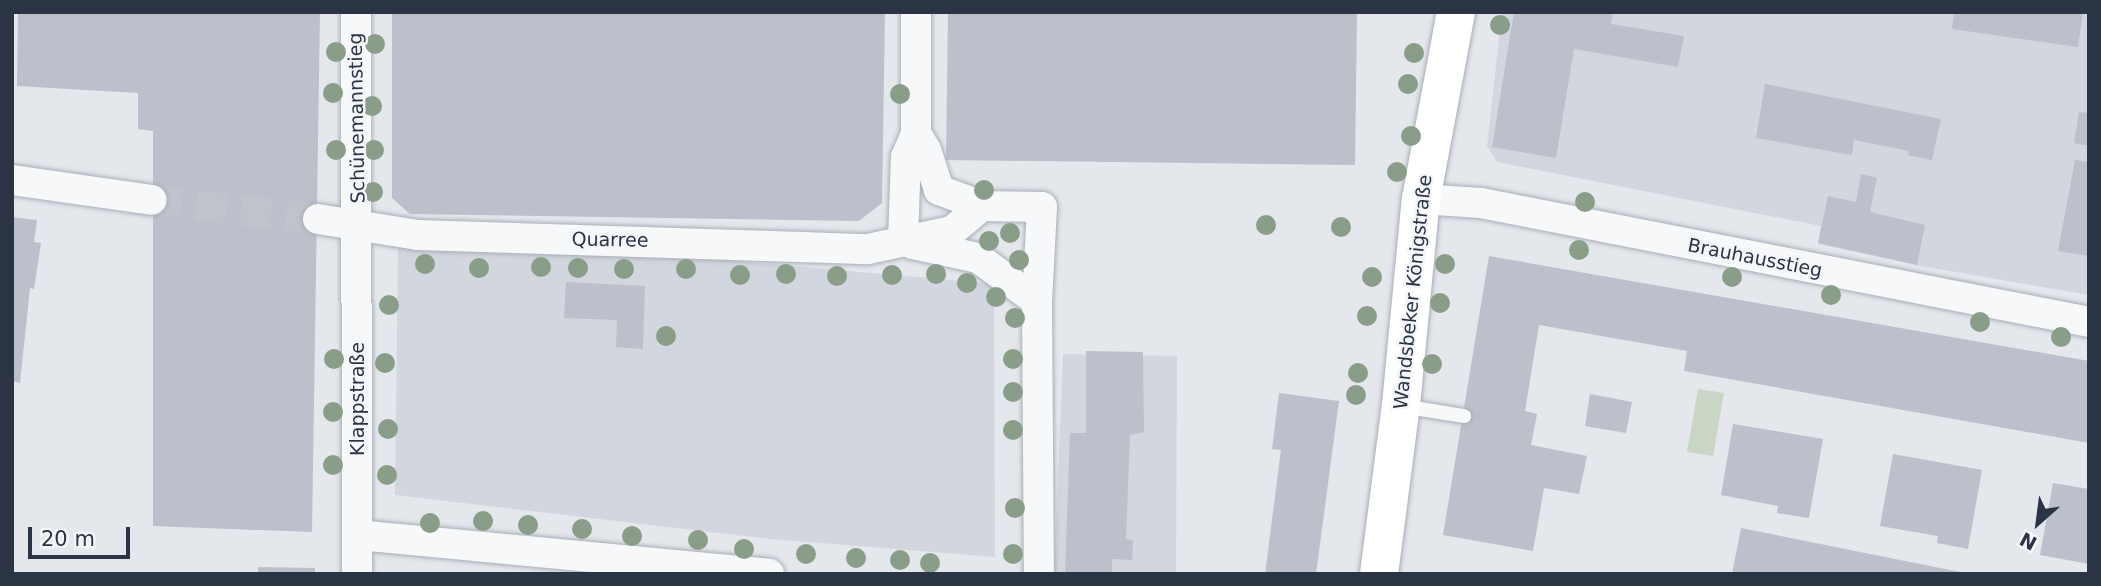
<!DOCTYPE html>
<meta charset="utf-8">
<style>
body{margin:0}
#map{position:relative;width:2101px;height:586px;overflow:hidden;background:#e4e7ec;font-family:"DejaVu Sans",sans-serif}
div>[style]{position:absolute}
.built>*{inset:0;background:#d2d6de}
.green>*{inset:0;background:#c9d6c5}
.building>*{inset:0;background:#bbc0ca}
.street-tunnel>*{height:30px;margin-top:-15px;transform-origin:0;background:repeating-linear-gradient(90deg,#bfc3cb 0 30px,transparent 0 45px)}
.roads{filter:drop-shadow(0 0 2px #a9aeb7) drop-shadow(0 0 2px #a9aeb7)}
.lane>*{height:14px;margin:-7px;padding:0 7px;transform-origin:7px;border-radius:7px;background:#f7f8fa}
.street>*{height:30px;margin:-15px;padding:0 15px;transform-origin:15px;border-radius:15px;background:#f7f8fa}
.secondary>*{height:38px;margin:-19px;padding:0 19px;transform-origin:19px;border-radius:19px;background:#fff}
.trees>*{width:20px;height:20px;margin:-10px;border-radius:50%;background:#899d89}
span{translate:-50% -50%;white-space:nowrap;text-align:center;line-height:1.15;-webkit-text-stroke:5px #f4f6f9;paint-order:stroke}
.street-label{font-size:19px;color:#2b3445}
.frame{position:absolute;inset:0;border:14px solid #2b3445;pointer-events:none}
.north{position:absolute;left:2003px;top:488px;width:70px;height:70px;-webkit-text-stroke:5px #f4f6f9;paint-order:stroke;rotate:208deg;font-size:19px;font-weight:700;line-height:28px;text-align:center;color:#2b3445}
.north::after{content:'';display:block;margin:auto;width:24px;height:32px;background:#2b3445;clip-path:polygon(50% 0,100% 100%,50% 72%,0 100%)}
.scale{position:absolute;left:28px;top:527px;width:102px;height:32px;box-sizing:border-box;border:4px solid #2b3445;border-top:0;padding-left:9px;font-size:21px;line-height:24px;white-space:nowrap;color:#2b3445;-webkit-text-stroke:5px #f4f6f9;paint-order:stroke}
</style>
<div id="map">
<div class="built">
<i style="clip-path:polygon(1502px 12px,2089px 12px,2089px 295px,1926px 267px,1818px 244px,1821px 226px,1497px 162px,1487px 146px)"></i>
<i style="clip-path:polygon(398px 243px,715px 259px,994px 284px,995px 557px,771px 539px,395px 495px)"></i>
<i style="clip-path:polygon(1063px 354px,1177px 356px,1176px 574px,1054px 574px)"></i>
</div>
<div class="green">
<i style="clip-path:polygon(1698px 389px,1724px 393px,1713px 456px,1687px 452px)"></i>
</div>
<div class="building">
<i style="clip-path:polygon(18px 12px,320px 12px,312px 532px,153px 526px,153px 131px,138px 129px,138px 93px,17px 86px)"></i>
<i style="clip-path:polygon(392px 12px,885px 12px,882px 203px,859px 221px,410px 214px,392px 198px)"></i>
<i style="clip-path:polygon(948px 12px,1357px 12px,1355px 165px,946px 160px)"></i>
<i style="clip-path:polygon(1514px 12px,1613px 12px,1611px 24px,1684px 36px,1678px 67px,1574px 49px,1556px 158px,1492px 147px)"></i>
<i style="clip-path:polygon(1954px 12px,2083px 12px,2078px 47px,1952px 29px)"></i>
<i style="clip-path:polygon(1765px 84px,1941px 119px,1932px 160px,1908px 155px,1909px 151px,1854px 140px,1852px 155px,1756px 138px)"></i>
<i style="clip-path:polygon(2079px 112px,2089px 113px,2089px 146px,2074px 143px)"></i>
<i style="clip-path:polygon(2075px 160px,2089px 162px,2089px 256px,2058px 251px)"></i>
<i style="clip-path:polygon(1861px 174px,1877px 178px,1870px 212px,1925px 225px,1917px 265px,1818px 243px,1828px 196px,1856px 202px)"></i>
<i style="clip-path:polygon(12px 217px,37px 220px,34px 242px,41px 243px,34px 289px,30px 288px,20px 383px,12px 381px)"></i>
<i style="clip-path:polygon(1489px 256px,2089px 361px,2089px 443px,1684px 371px,1687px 351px,1539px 325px,1525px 411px,1537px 414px,1531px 445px,1587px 456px,1579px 494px,1544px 488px,1533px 551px,1443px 535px)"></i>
<i style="clip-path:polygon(566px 282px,645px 286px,643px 349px,616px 347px,617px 320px,564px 318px)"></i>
<i style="clip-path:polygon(1086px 351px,1143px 352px,1144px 432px,1130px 435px,1126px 539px,1133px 540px,1132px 560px,1112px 559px,1112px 574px,1065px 574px,1070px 433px,1086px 433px)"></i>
<i style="clip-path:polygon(1279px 393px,1339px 401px,1316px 574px,1265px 574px,1281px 450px,1272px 449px)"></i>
<i style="clip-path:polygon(1590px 394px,1632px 402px,1626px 433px,1585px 426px)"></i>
<i style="clip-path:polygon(1733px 424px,1823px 439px,1809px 518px,1777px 513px,1778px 506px,1721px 495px)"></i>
<i style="clip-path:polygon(1893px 454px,1982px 470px,1968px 549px,1937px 543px,1938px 536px,1880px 526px)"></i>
<i style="clip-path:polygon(2053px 483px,2089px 489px,2089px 564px,2040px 555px)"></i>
<i style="clip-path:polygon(1741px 528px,1965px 573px,1965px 574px,1732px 574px)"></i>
<i style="clip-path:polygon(258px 567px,315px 568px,315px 574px,258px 574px)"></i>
</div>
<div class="street-tunnel">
<i style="left:152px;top:200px;width:167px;rotate:6.5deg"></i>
</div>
<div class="roads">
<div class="lane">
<i style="left:1402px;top:406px;width:63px;rotate:9.2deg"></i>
</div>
<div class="street">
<i style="left:356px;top:12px;width:562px;rotate:89.9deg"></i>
<i style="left:916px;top:133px;width:20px;rotate:60deg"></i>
<i style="left:926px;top:150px;width:42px;rotate:72deg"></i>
<i style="left:939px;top:190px;width:46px;rotate:20.4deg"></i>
<i style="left:12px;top:180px;width:141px;rotate:8.1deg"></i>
<i style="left:1421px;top:199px;width:60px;rotate:3.8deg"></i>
<i style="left:1481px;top:203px;width:620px;rotate:11.07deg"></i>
<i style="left:318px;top:219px;width:101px;rotate:9.1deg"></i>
<i style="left:418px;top:235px;width:450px;rotate:1.8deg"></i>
<i style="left:868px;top:249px;width:86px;rotate:-12.1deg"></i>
<i style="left:952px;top:231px;width:39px;rotate:-40deg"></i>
<i style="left:982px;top:206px;width:60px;rotate:1deg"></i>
<i style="left:1042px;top:207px;width:94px;rotate:93deg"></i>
<i style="left:1037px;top:301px;width:273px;rotate:89.6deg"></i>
<i style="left:903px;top:241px;width:84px;rotate:-88deg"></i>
<i style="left:906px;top:157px;width:26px;rotate:-67deg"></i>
<i style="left:916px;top:133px;width:121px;rotate:-90deg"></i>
<i style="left:913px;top:244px;width:66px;rotate:12.2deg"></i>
<i style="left:978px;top:258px;width:73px;rotate:36.1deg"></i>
<i style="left:358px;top:535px;width:413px;rotate:5.4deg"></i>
</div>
<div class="secondary">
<i style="left:1379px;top:574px;width:170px;rotate:-82.6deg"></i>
<i style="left:1401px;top:405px;width:207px;rotate:-84.5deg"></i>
<i style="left:1421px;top:199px;width:190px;rotate:-79.4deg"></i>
</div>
</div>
<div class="trees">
<i style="left:1500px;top:25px"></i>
<i style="left:375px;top:44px"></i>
<i style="left:336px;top:52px"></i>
<i style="left:1414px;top:53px"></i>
<i style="left:1408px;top:84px"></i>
<i style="left:333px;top:93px"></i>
<i style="left:900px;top:94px"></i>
<i style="left:372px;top:106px"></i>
<i style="left:1411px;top:136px"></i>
<i style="left:336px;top:150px"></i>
<i style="left:374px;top:150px"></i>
<i style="left:1397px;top:172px"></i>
<i style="left:984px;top:190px"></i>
<i style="left:373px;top:192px"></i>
<i style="left:1585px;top:202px"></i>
<i style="left:1266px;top:225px"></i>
<i style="left:1341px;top:227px"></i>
<i style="left:1010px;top:233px"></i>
<i style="left:989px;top:241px"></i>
<i style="left:1579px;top:250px"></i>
<i style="left:1019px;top:260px"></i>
<i style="left:425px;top:264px"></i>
<i style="left:1445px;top:264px"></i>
<i style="left:541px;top:267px"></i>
<i style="left:479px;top:268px"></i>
<i style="left:578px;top:268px"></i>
<i style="left:624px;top:269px"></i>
<i style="left:686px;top:269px"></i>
<i style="left:786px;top:274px"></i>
<i style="left:936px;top:274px"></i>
<i style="left:740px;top:275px"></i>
<i style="left:892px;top:275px"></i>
<i style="left:837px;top:276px"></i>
<i style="left:1372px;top:277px"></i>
<i style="left:1732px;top:277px"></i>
<i style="left:967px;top:283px"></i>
<i style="left:1831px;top:295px"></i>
<i style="left:996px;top:297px"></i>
<i style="left:1440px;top:303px"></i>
<i style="left:389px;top:305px"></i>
<i style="left:1367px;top:316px"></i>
<i style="left:1015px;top:318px"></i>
<i style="left:1980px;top:322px"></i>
<i style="left:666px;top:336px"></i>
<i style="left:2061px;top:337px"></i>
<i style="left:334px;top:359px"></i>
<i style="left:1013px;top:359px"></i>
<i style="left:385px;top:363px"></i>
<i style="left:1432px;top:364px"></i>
<i style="left:1358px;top:373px"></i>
<i style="left:1013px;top:392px"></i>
<i style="left:1356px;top:395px"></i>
<i style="left:333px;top:412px"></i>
<i style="left:388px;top:429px"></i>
<i style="left:1013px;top:430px"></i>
<i style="left:333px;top:465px"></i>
<i style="left:387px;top:475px"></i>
<i style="left:1015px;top:508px"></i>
<i style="left:483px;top:521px"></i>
<i style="left:430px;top:523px"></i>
<i style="left:528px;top:525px"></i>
<i style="left:582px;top:529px"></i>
<i style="left:632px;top:536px"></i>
<i style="left:698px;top:540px"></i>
<i style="left:744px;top:549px"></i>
<i style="left:806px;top:554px"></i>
<i style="left:1013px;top:554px"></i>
<i style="left:856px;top:558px"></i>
<i style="left:900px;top:560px"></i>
<i style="left:930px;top:563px"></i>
</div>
<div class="street-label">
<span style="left:357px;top:118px;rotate:-91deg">Schünemannstieg</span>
<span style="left:610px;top:240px;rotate:1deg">Quarree</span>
<span style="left:1755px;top:258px;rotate:11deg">Brauhausstieg</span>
<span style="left:1413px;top:292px;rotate:-84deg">Wandsbeker Königstraße</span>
<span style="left:358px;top:399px;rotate:-90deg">Klappstraße</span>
</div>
<div class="frame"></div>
<div class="north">N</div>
<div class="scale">20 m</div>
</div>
